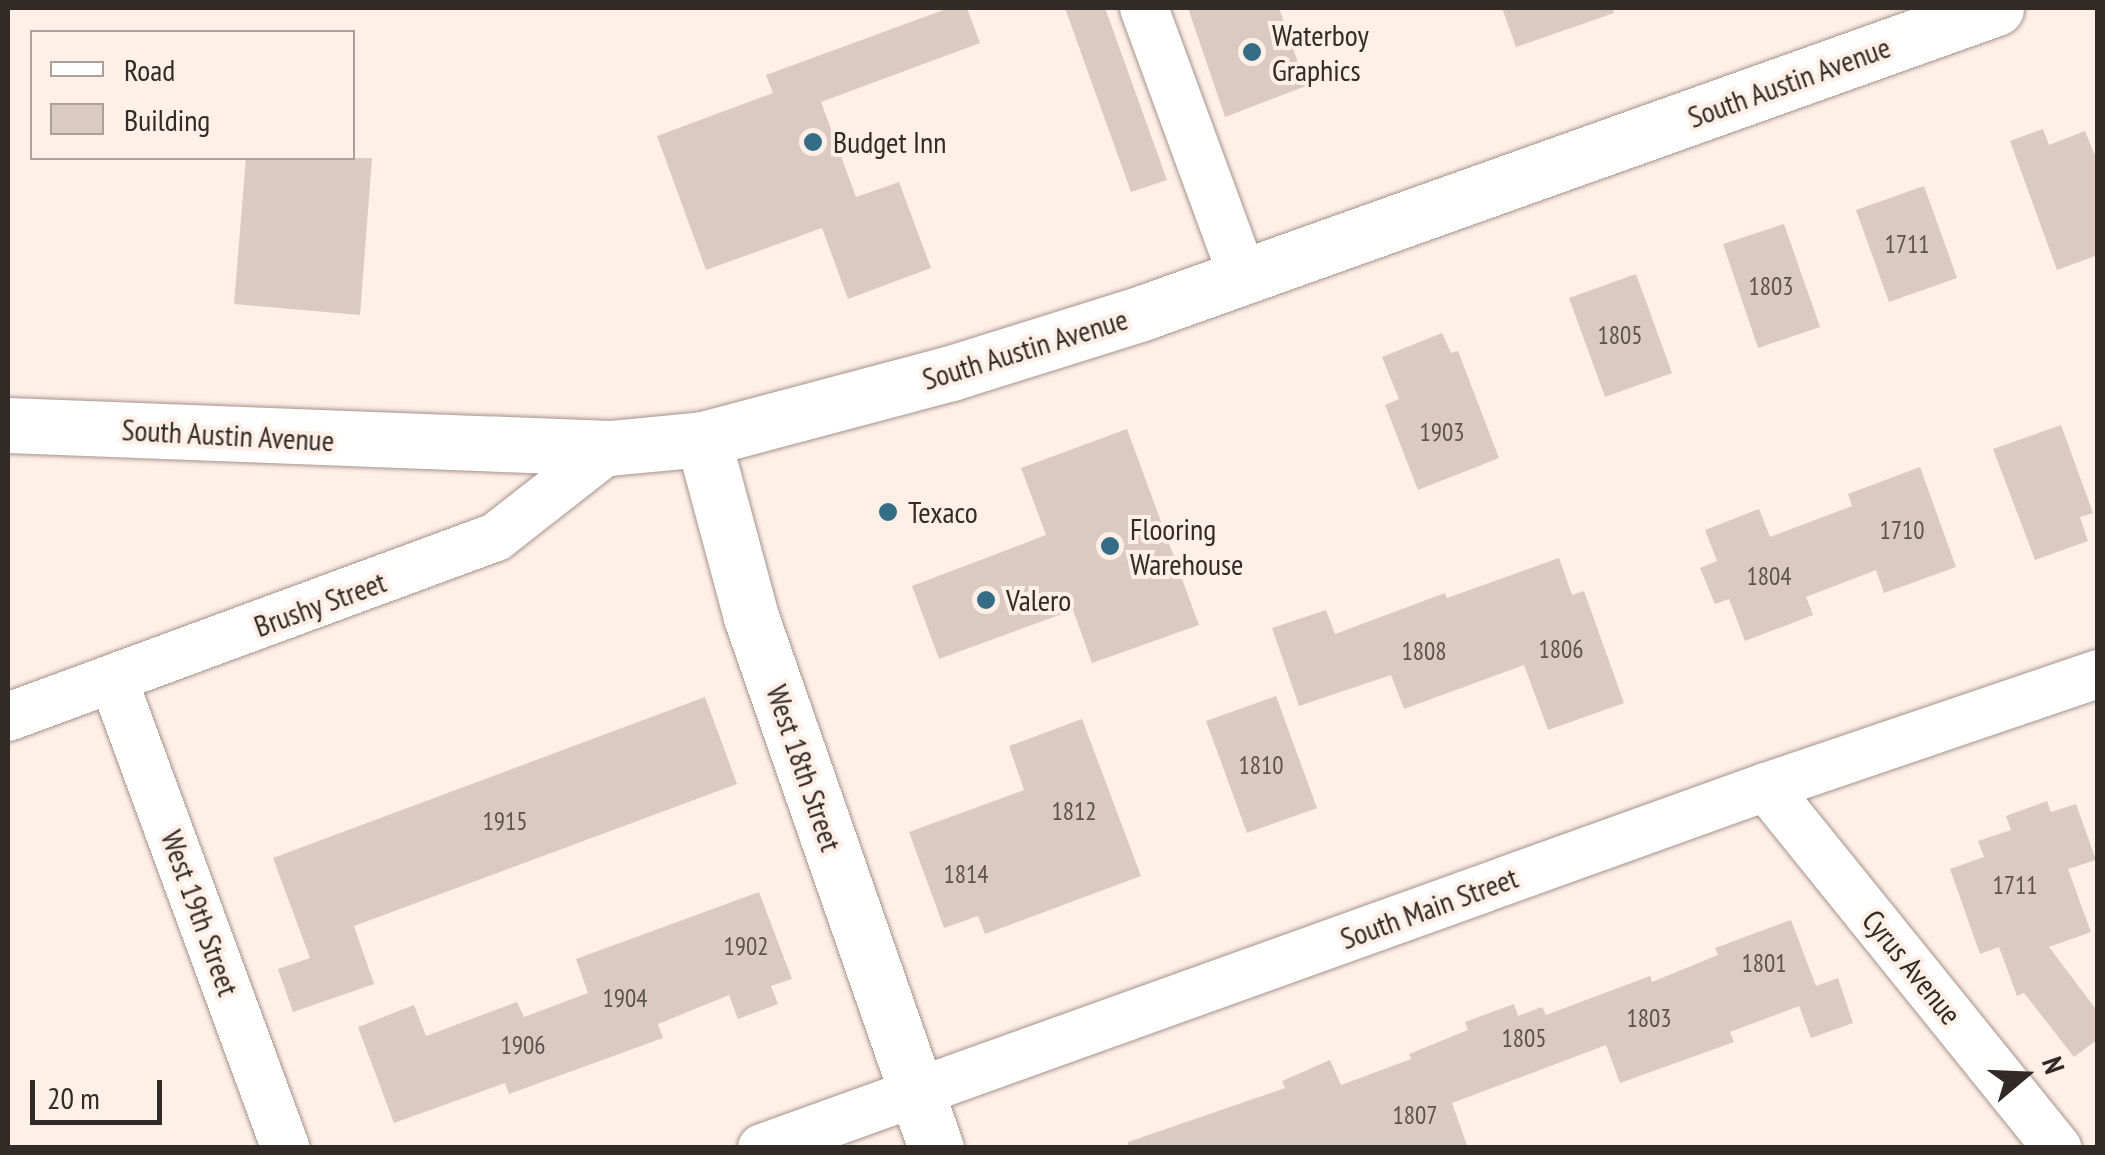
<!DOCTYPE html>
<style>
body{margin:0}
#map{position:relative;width:2105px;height:1155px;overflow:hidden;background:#feefe7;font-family:"PT Sans Narrow",sans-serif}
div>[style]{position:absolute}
.building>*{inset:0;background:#dbcac0}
.roads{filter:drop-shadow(0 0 2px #a4948b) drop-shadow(0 0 2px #a4948b)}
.minor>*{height:48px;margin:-24px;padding:0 24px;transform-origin:24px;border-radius:24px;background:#fff}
.tertiary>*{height:55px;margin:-27.5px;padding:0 27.5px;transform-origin:27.5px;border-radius:27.5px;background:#fff}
.secondary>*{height:55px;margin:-27.5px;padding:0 27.5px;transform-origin:27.5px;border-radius:27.5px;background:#fff}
.dots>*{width:28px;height:28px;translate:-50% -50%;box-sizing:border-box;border:5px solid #feefe7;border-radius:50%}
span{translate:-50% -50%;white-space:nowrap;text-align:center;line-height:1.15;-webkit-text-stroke:8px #feefe7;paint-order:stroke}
.number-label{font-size:25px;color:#5c524d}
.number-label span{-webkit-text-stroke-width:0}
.poi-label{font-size:30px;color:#312a27}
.left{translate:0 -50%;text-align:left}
.street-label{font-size:30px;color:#312a27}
.frame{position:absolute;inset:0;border:10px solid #312a27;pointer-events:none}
.legend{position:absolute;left:30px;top:30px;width:325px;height:130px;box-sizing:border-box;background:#feefe7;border:2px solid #aca09a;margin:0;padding:12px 18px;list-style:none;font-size:30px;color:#312a27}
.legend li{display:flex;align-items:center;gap:20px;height:50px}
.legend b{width:50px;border:2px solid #aca09a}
.north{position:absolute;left:1975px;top:1025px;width:100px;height:100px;-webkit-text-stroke:8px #feefe7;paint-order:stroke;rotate:71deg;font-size:28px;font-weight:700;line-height:40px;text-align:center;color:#312a27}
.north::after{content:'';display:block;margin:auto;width:35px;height:45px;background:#312a27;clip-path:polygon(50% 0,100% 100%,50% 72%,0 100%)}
.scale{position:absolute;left:30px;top:1080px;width:132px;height:45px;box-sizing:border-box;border:5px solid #312a27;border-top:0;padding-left:12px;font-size:30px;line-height:35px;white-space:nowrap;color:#312a27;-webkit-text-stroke:8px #feefe7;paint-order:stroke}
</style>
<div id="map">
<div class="building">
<i style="clip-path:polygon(949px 8px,967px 8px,980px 43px,821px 102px,856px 197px,899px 182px,931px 268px,848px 299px,822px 228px,706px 270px,657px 136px,773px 93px,766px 75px)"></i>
<i style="clip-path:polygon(1065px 8px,1105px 8px,1167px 180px,1131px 192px)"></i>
<i style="clip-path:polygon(1188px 8px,1279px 8px,1306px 86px,1225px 117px)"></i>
<i style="clip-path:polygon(1502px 8px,1613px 8px,1614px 13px,1516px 47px)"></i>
<i style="clip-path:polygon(2043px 129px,2049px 145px,2085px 131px,2098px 163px,2098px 255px,2057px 270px,2010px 141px)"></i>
<i style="clip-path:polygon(246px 158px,372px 158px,360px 315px,234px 304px)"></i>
<i style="clip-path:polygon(1924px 186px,1957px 278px,1889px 302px,1856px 210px)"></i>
<i style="clip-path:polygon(1784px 224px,1820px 327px,1758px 348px,1723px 244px)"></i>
<i style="clip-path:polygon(1636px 274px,1672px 373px,1605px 397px,1569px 298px)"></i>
<i style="clip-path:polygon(1442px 333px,1451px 353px,1458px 351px,1499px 458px,1418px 490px,1385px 405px,1399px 399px,1382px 357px)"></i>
<i style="clip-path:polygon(2061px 425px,2093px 513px,2080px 517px,2088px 541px,2035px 560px,1993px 449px)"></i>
<i style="clip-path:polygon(1127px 429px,1199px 625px,1092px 663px,1073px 610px,939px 659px,912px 586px,1046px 535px,1021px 468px)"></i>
<i style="clip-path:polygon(1920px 467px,1956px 567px,1884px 593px,1876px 570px,1806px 597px,1813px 615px,1745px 641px,1729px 599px,1715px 604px,1700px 568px,1717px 561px,1705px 530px,1759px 509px,1770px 537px,1852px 506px,1848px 494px)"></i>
<i style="clip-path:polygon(1559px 558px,1572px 595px,1584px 591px,1624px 703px,1548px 730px,1524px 665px,1404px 709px,1391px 675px,1299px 706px,1272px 628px,1326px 610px,1335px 634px,1445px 593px,1447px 598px)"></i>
<i style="clip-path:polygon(1276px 696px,1317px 808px,1247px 833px,1206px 721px)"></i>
<i style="clip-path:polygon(705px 697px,737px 784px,354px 926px,374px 984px,293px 1012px,278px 969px,310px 958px,273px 858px)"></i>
<i style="clip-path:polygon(1082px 719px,1141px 876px,985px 934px,978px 916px,944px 928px,909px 832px,1024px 790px,1009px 746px)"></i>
<i style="clip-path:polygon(2047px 801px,2051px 812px,2076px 804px,2096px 860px,2068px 869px,2091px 932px,2049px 947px,2098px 1012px,2098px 1039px,2074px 1057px,2024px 993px,2017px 996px,1999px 947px,1980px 954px,1950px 869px,1984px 857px,1978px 841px,2011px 830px,2006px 816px)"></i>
<i style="clip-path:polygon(759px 892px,792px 979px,771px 986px,778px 1004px,738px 1019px,729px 995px,658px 1024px,663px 1038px,509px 1094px,505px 1083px,394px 1123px,358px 1027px,414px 1005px,426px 1036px,517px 1002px,524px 1017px,588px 993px,576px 959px)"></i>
<i style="clip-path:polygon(1791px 920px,1816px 986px,1838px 978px,1853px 1023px,1811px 1038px,1799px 1006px,1730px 1032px,1734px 1042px,1620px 1083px,1606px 1045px,1452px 1103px,1468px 1148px,1129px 1148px,1128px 1142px,1285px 1088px,1282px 1081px,1330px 1060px,1341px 1085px,1411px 1059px,1409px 1054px,1468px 1030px,1465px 1022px,1514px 1004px,1518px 1016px,1542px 1007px,1546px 1015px,1650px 976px,1652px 982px,1718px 955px,1715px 948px)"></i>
</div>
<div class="roads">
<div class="minor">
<i style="left:1144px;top:8px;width:287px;rotate:69.8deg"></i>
<i style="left:113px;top:679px;width:500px;rotate:69.8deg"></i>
<i style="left:8px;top:717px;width:520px;rotate:-20.25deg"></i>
<i style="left:496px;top:537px;width:145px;rotate:-38deg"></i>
<i style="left:1766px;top:787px;width:464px;rotate:51.1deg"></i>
<i style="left:762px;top:1148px;width:1067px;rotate:-19.78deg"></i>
<i style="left:1766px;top:787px;width:351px;rotate:-18.8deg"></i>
</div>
<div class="tertiary">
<i style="left:703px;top:439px;width:184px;rotate:74.9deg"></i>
<i style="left:751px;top:617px;width:562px;rotate:70.79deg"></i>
</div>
<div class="secondary">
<i style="left:8px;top:425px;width:602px;rotate:2.19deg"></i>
<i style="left:610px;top:448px;width:93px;rotate:-5.5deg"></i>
<i style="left:703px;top:439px;width:257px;rotate:-14.9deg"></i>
<i style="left:951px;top:373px;width:200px;rotate:-17.4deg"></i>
<i style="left:1142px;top:313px;width:907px;rotate:-19.65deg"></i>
</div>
</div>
<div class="dots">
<i style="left:1252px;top:52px;background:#356d87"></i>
<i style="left:813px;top:142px;background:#356d87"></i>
<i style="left:888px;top:512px;background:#356d87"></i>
<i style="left:1110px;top:546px;background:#356d87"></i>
<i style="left:986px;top:600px;background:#356d87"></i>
</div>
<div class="number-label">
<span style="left:1907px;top:244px">1711</span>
<span style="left:1771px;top:286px">1803</span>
<span style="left:1620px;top:335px">1805</span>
<span style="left:1442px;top:432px">1903</span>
<span style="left:1902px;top:530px">1710</span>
<span style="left:1769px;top:576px">1804</span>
<span style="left:1561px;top:649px">1806</span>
<span style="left:1424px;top:651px">1808</span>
<span style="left:1261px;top:765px">1810</span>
<span style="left:1074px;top:811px">1812</span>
<span style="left:505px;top:821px">1915</span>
<span style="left:966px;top:874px">1814</span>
<span style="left:2015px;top:885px">1711</span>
<span style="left:746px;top:946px">1902</span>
<span style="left:1764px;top:963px">1801</span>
<span style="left:625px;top:998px">1904</span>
<span style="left:1649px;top:1018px">1803</span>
<span style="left:1524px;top:1038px">1805</span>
<span style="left:523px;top:1045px">1906</span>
<span style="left:1415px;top:1115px">1807</span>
</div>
<div class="poi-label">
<span class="left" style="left:1272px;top:52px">Waterboy<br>Graphics</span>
<span class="left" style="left:833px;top:142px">Budget Inn</span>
<span class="left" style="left:908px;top:512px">Texaco</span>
<span class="left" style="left:1130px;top:546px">Flooring<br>Warehouse</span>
<span class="left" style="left:1006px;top:600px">Valero</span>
</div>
<div class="street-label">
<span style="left:1789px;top:82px;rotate:-20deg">South Austin Avenue</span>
<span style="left:1025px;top:349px;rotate:-17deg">South Austin Avenue</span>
<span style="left:228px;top:435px;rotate:3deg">South Austin Avenue</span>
<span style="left:320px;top:604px;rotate:-20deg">Brushy Street</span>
<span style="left:804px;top:768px;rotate:71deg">West 18th Street</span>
<span style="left:1429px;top:908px;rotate:-20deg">South Main Street</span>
<span style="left:200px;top:913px;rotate:70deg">West 19th Street</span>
<span style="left:1912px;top:967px;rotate:51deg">Cyrus Avenue</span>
</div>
<div class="frame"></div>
<ul class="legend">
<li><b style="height:12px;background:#fff"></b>Road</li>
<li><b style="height:28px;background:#dbcac0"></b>Building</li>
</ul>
<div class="north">N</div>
<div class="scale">20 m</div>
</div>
